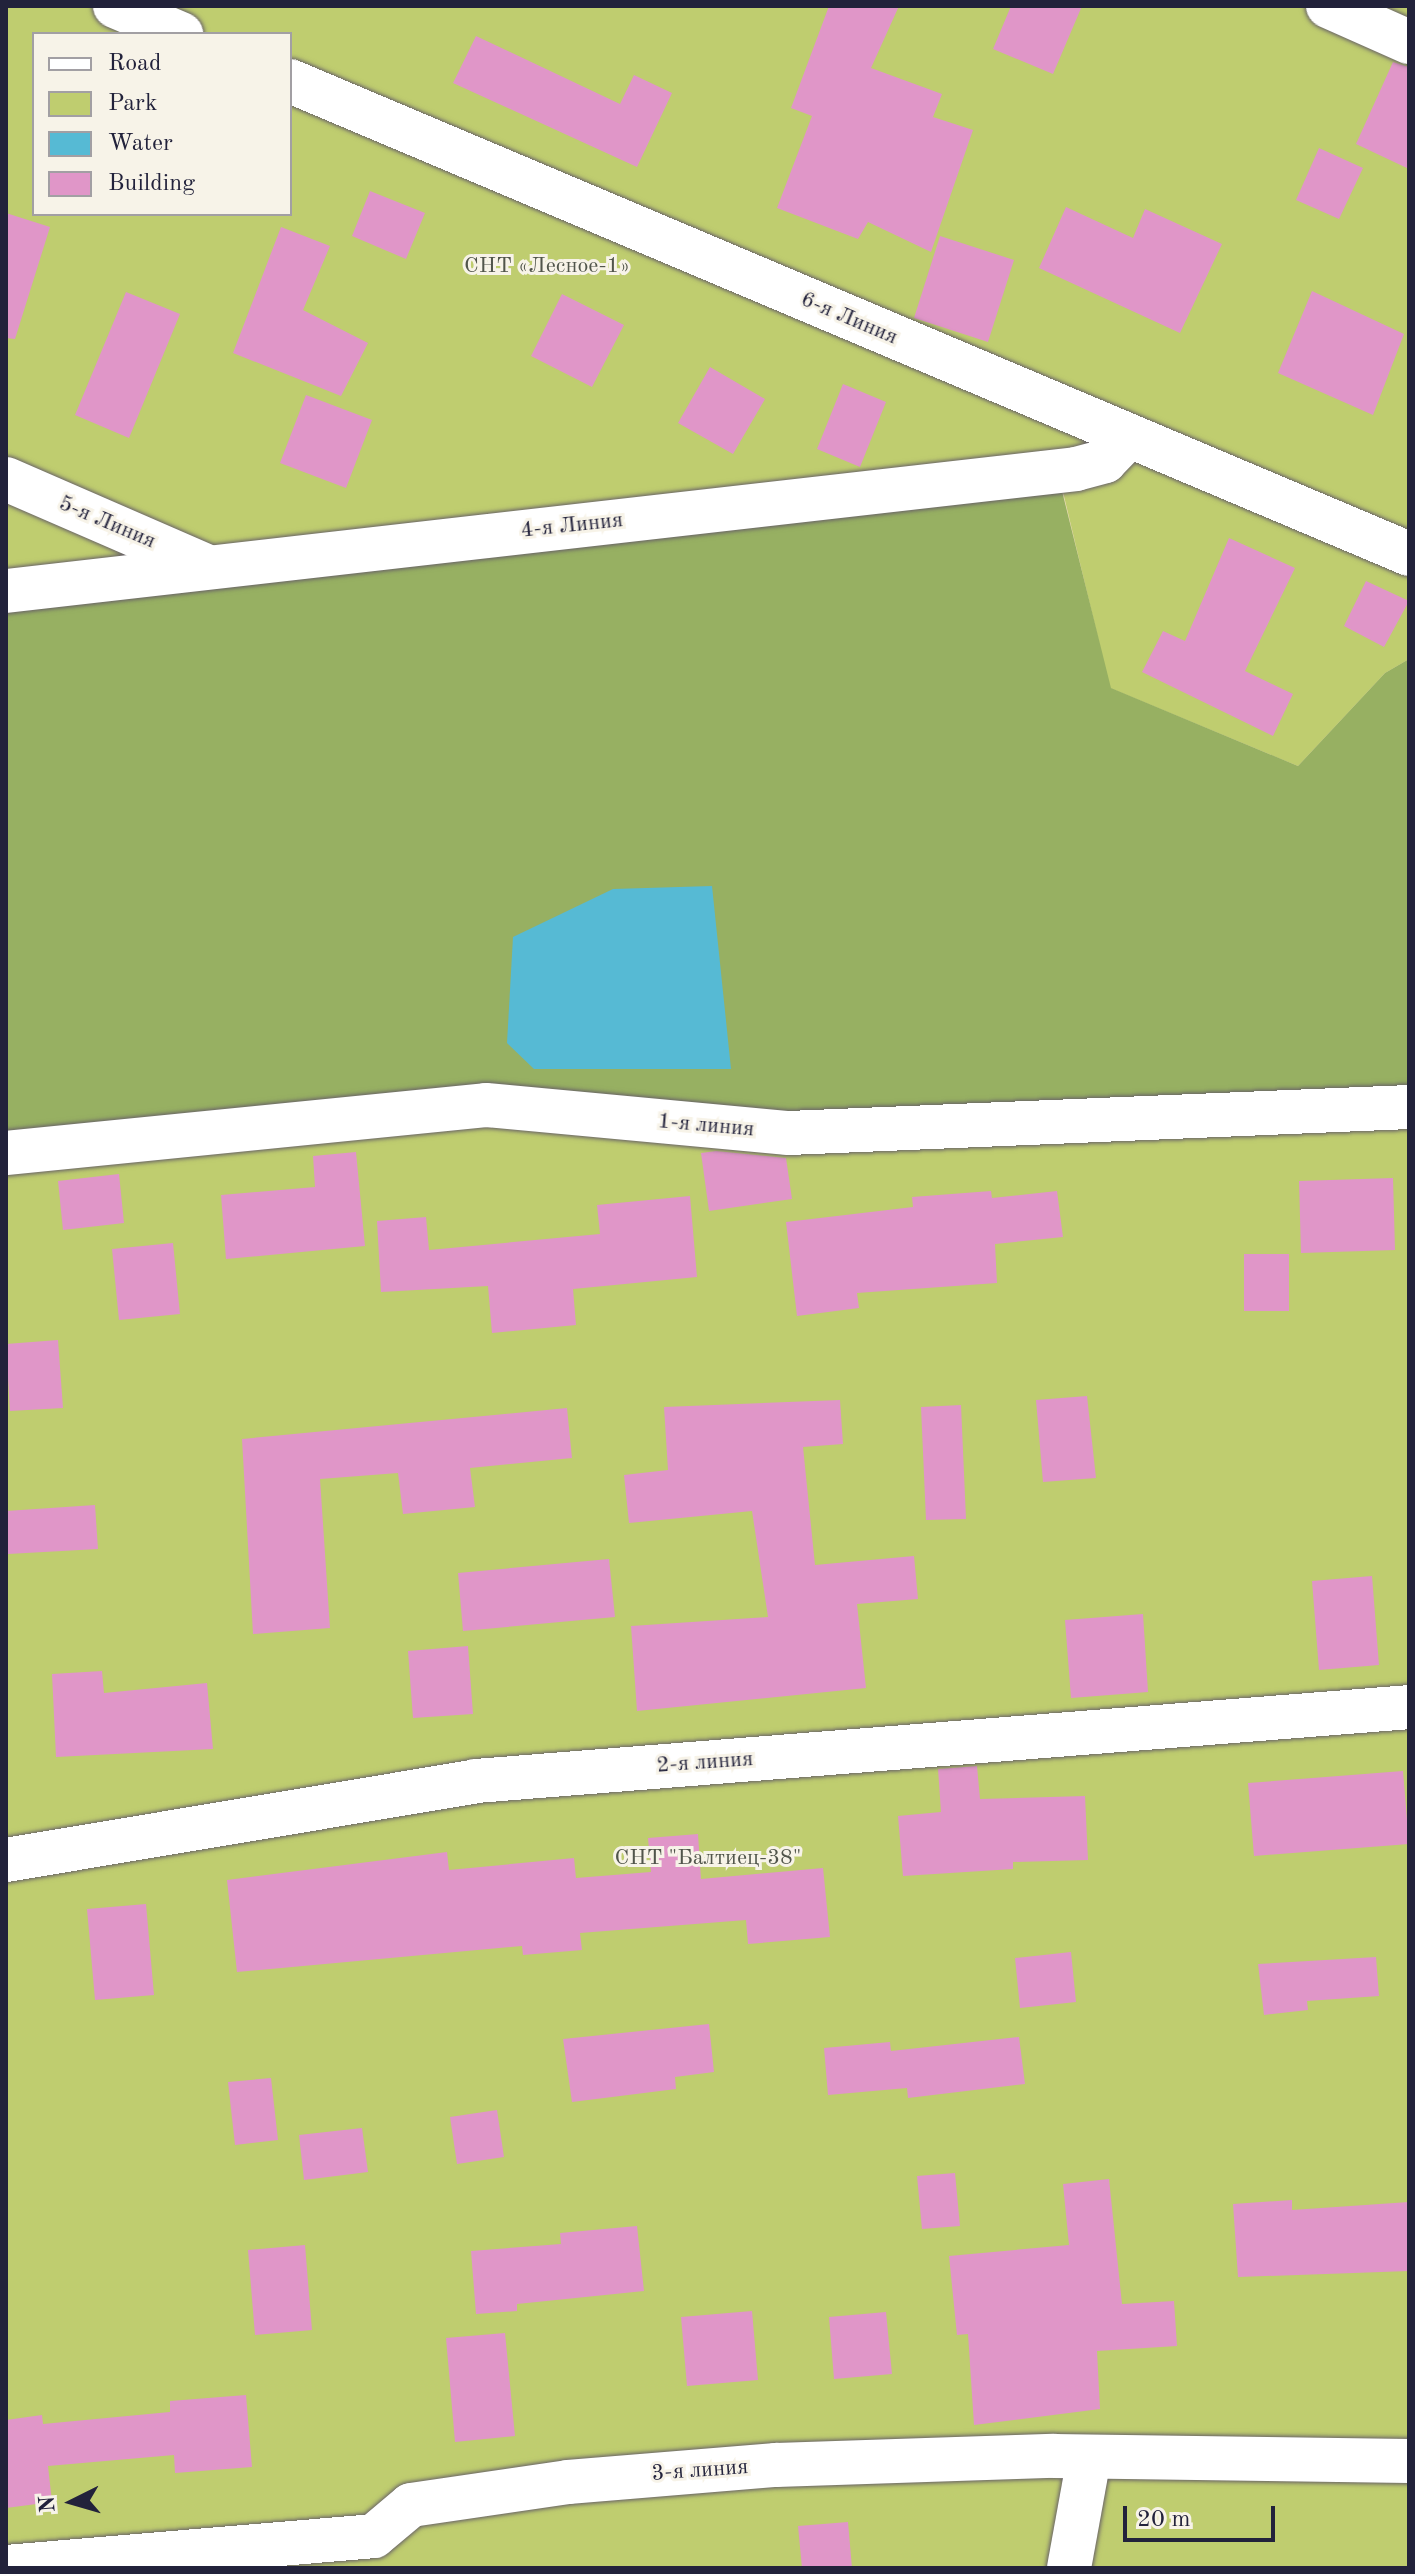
<!DOCTYPE html>
<meta charset="utf-8">
<style>
body{margin:0}
#map{position:relative;width:1415px;height:2574px;overflow:hidden;background:#eddcba;font-family:"Old Standard TT",serif}
div>[style]{position:absolute}
.green>*{inset:0;background:#bfcd6f}
.forest>*{inset:0;background:#97b062}
.water>*{inset:0;background:#56bad4}
.building>*{inset:0;background:#e096c8}
.roads{filter:drop-shadow(0 0 2px #696367) drop-shadow(0 0 2px #696367)}
.minor>*{height:44px;margin:-22px;padding:0 22px;transform-origin:22px;border-radius:22px;background:#fff}
span{translate:-50% -50%;white-space:nowrap;text-align:center;line-height:1.15;-webkit-text-stroke:6px #f7f3e8;paint-order:stroke}
.park-label{font-size:22px;color:#51554b}
.street-label{font-size:22px;color:#22223b}
.frame{position:absolute;inset:0;border:8px solid #22223b;pointer-events:none}
.legend{position:absolute;left:32px;top:32px;width:260px;height:184px;box-sizing:border-box;background:#f7f3e8;border:2px solid #a29fa3;margin:0;padding:10px 14px;list-style:none;font-size:24px;color:#22223b}
.legend li{display:flex;align-items:center;gap:16px;height:40px}
.legend b{width:40px;border:2px solid #a29fa3}
.north{position:absolute;left:32px;top:2462px;width:80px;height:80px;-webkit-text-stroke:6px #f7f3e8;paint-order:stroke;rotate:265deg;font-size:22px;font-weight:700;line-height:32px;text-align:center;color:#22223b}
.north::after{content:'';display:block;margin:auto;width:28px;height:36px;background:#22223b;clip-path:polygon(50% 0,100% 100%,50% 72%,0 100%)}
.scale{position:absolute;left:1123px;top:2506px;width:152px;height:36px;box-sizing:border-box;border:4px solid #22223b;border-top:0;padding-left:10px;font-size:24px;line-height:28px;white-space:nowrap;color:#22223b;-webkit-text-stroke:6px #f7f3e8;paint-order:stroke}
</style>
<div id="map">
<div class="green">
<i style="clip-path:polygon(evenodd,6px 6px,1409px 6px,1409px 659px,1385px 673px,1298px 766px,1110px 688px,1058px 471px,6px 591px,6px 6px,34px 34px,290px 34px,290px 214px,34px 214px,34px 34px)"></i>
<i style="clip-path:polygon(498px 1106px,1409px 1108px,1409px 2568px,6px 2568px,6px 1151px)"></i>
</div>
<div class="forest">
<i style="clip-path:polygon(1057px 471px,1111px 688px,1298px 766px,1385px 673px,1409px 659px,1409px 1108px,808px 1132px,498px 1106px,6px 1151px,6px 591px)"></i>
</div>
<div class="water">
<i style="clip-path:polygon(712px 886px,731px 1069px,534px 1069px,507px 1043px,513px 937px,613px 889px)"></i>
</div>
<div class="building">
<i style="clip-path:polygon(829px 6px,899px 6px,871px 68px,942px 94px,933px 117px,973px 130px,931px 252px,868px 222px,858px 239px,777px 208px,812px 116px,791px 108px)"></i>
<i style="clip-path:polygon(1011px 6px,1082px 6px,1053px 74px,993px 49px)"></i>
<i style="clip-path:polygon(476px 36px,620px 104px,634px 75px,672px 93px,637px 167px,453px 83px)"></i>
<i style="clip-path:polygon(1393px 62px,1409px 67px,1409px 169px,1356px 144px)"></i>
<i style="clip-path:polygon(1319px 148px,1363px 168px,1339px 219px,1296px 200px)"></i>
<i style="clip-path:polygon(370px 191px,425px 213px,406px 259px,352px 236px)"></i>
<i style="clip-path:polygon(1066px 207px,1133px 238px,1145px 209px,1222px 244px,1180px 333px,1039px 268px)"></i>
<i style="clip-path:polygon(6px 213px,50px 227px,15px 339px,6px 338px)"></i>
<i style="clip-path:polygon(281px 227px,330px 246px,303px 310px,368px 343px,341px 396px,233px 353px)"></i>
<i style="clip-path:polygon(940px 236px,1014px 260px,988px 342px,914px 318px)"></i>
<i style="clip-path:polygon(1312px 291px,1404px 334px,1373px 415px,1278px 373px)"></i>
<i style="clip-path:polygon(126px 292px,180px 314px,129px 438px,75px 415px)"></i>
<i style="clip-path:polygon(562px 294px,624px 325px,592px 387px,531px 356px)"></i>
<i style="clip-path:polygon(710px 367px,765px 399px,733px 454px,678px 423px)"></i>
<i style="clip-path:polygon(843px 384px,886px 402px,860px 467px,817px 449px)"></i>
<i style="clip-path:polygon(306px 395px,372px 420px,346px 488px,280px 463px)"></i>
<i style="clip-path:polygon(1229px 538px,1295px 568px,1245px 671px,1293px 694px,1273px 736px,1142px 672px,1163px 631px,1185px 641px)"></i>
<i style="clip-path:polygon(1366px 581px,1409px 601px,1384px 647px,1344px 626px)"></i>
<i style="clip-path:polygon(716px 1151px,786px 1158px,792px 1199px,709px 1211px,701px 1153px)"></i>
<i style="clip-path:polygon(356px 1152px,365px 1246px,226px 1259px,221px 1195px,315px 1187px,313px 1156px)"></i>
<i style="clip-path:polygon(119px 1174px,124px 1223px,63px 1230px,58px 1181px)"></i>
<i style="clip-path:polygon(1393px 1178px,1395px 1250px,1301px 1253px,1299px 1181px)"></i>
<i style="clip-path:polygon(991px 1191px,992px 1198px,1057px 1191px,1063px 1237px,995px 1244px,997px 1283px,857px 1293px,859px 1308px,797px 1316px,786px 1222px,913px 1207px,912px 1197px)"></i>
<i style="clip-path:polygon(690px 1196px,697px 1277px,573px 1289px,576px 1325px,492px 1333px,488px 1286px,381px 1292px,377px 1221px,426px 1217px,429px 1250px,600px 1234px,597px 1205px)"></i>
<i style="clip-path:polygon(173px 1243px,180px 1314px,119px 1320px,112px 1249px)"></i>
<i style="clip-path:polygon(1244px 1254px,1289px 1254px,1289px 1311px,1244px 1311px)"></i>
<i style="clip-path:polygon(58px 1340px,63px 1408px,10px 1411px,6px 1344px)"></i>
<i style="clip-path:polygon(1087px 1396px,1096px 1478px,1043px 1482px,1036px 1400px)"></i>
<i style="clip-path:polygon(840px 1400px,843px 1444px,803px 1447px,815px 1565px,914px 1556px,918px 1599px,857px 1604px,866px 1688px,637px 1711px,631px 1626px,768px 1617px,752px 1511px,629px 1523px,624px 1475px,668px 1470px,664px 1407px)"></i>
<i style="clip-path:polygon(961px 1405px,966px 1519px,926px 1520px,921px 1407px)"></i>
<i style="clip-path:polygon(567px 1408px,572px 1458px,470px 1468px,475px 1507px,403px 1514px,398px 1473px,320px 1479px,330px 1628px,253px 1634px,242px 1439px)"></i>
<i style="clip-path:polygon(95px 1505px,98px 1549px,8px 1554px,6px 1511px)"></i>
<i style="clip-path:polygon(609px 1559px,615px 1617px,463px 1631px,458px 1573px)"></i>
<i style="clip-path:polygon(1372px 1576px,1379px 1665px,1319px 1670px,1312px 1581px)"></i>
<i style="clip-path:polygon(1143px 1614px,1148px 1692px,1071px 1698px,1065px 1620px)"></i>
<i style="clip-path:polygon(468px 1646px,473px 1714px,413px 1718px,408px 1651px)"></i>
<i style="clip-path:polygon(102px 1671px,104px 1693px,207px 1683px,213px 1749px,56px 1757px,52px 1674px)"></i>
<i style="clip-path:polygon(977px 1766px,980px 1799px,1085px 1796px,1088px 1860px,1013px 1862px,1013px 1869px,903px 1876px,898px 1816px,941px 1812px,938px 1769px)"></i>
<i style="clip-path:polygon(1403px 1771px,1409px 1844px,1254px 1856px,1248px 1783px)"></i>
<i style="clip-path:polygon(698px 1834px,701px 1879px,823px 1868px,830px 1937px,748px 1944px,746px 1920px,580px 1933px,582px 1950px,523px 1955px,522px 1946px,237px 1972px,227px 1880px,447px 1852px,449px 1870px,574px 1858px,576px 1878px,651px 1872px,648px 1838px)"></i>
<i style="clip-path:polygon(146px 1904px,154px 1995px,95px 2000px,87px 1909px)"></i>
<i style="clip-path:polygon(1071px 1952px,1076px 2002px,1020px 2008px,1015px 1958px)"></i>
<i style="clip-path:polygon(1376px 1957px,1379px 1996px,1307px 2001px,1308px 2010px,1264px 2015px,1258px 1964px)"></i>
<i style="clip-path:polygon(709px 2024px,714px 2072px,675px 2077px,676px 2089px,572px 2102px,563px 2039px)"></i>
<i style="clip-path:polygon(1019px 2037px,1025px 2084px,908px 2098px,907px 2088px,828px 2095px,824px 2048px,890px 2042px,891px 2051px)"></i>
<i style="clip-path:polygon(271px 2078px,278px 2140px,235px 2145px,228px 2082px)"></i>
<i style="clip-path:polygon(497px 2110px,504px 2157px,457px 2164px,450px 2117px)"></i>
<i style="clip-path:polygon(362px 2128px,368px 2172px,304px 2180px,299px 2135px)"></i>
<i style="clip-path:polygon(955px 2173px,960px 2226px,922px 2229px,917px 2176px)"></i>
<i style="clip-path:polygon(1109px 2179px,1122px 2304px,1174px 2301px,1177px 2346px,1097px 2351px,1100px 2409px,974px 2425px,968px 2334px,957px 2335px,949px 2256px,1069px 2245px,1063px 2184px)"></i>
<i style="clip-path:polygon(1292px 2200px,1292px 2210px,1409px 2202px,1409px 2271px,1238px 2277px,1233px 2204px)"></i>
<i style="clip-path:polygon(637px 2226px,644px 2291px,517px 2304px,517px 2311px,476px 2314px,471px 2251px,561px 2244px,560px 2233px)"></i>
<i style="clip-path:polygon(305px 2245px,312px 2330px,255px 2335px,248px 2250px)"></i>
<i style="clip-path:polygon(752px 2311px,758px 2380px,687px 2386px,681px 2317px)"></i>
<i style="clip-path:polygon(886px 2312px,892px 2374px,834px 2379px,829px 2317px)"></i>
<i style="clip-path:polygon(505px 2333px,515px 2436px,455px 2442px,446px 2338px)"></i>
<i style="clip-path:polygon(246px 2395px,252px 2467px,175px 2473px,174px 2455px,48px 2466px,52px 2502px,6px 2508px,6px 2420px,42px 2415px,43px 2424px,170px 2412px,170px 2401px)"></i>
<i style="clip-path:polygon(848px 2522px,852px 2568px,802px 2568px,798px 2526px)"></i>
</div>
<div class="roads">
<div class="minor">
<i style="left:115px;top:6px;width:72px;rotate:23deg"></i>
<i style="left:1328px;top:6px;width:89px;rotate:24deg"></i>
<i style="left:290px;top:81px;width:1215px;rotate:22.91deg"></i>
<i style="left:6px;top:479px;width:218px;rotate:23.5deg"></i>
<i style="left:6px;top:591px;width:1077px;rotate:-6.5deg"></i>
<i style="left:1076px;top:469px;width:30px;rotate:-15deg"></i>
<i style="left:1105px;top:461px;width:32px;rotate:-46deg"></i>
<i style="left:6px;top:1153px;width:482px;rotate:-5.7deg"></i>
<i style="left:486px;top:1105px;width:304px;rotate:5.3deg"></i>
<i style="left:789px;top:1133px;width:621px;rotate:-2.4deg"></i>
<i style="left:6px;top:1860px;width:477px;rotate:-9.5deg"></i>
<i style="left:476px;top:1781px;width:936px;rotate:-4.53deg"></i>
<i style="left:6px;top:2567px;width:369px;rotate:-4.8deg"></i>
<i style="left:374px;top:2536px;width:48px;rotate:-40deg"></i>
<i style="left:411px;top:2505px;width:159px;rotate:-8.3deg"></i>
<i style="left:568px;top:2482px;width:209px;rotate:-4.7deg"></i>
<i style="left:776px;top:2465px;width:278px;rotate:-1.9deg"></i>
<i style="left:1054px;top:2456px;width:355px;rotate:0.8deg"></i>
<i style="left:1069px;top:2568px;width:112px;rotate:-79.7deg"></i>
</div>
</div>
<div class="park-label">
<span style="left:547px;top:267px">СНТ «Лесное-1»</span>
<span style="left:708px;top:1859px">СНТ "Балтиец-38"</span>
</div>
<div class="street-label">
<span style="left:849px;top:319px;rotate:23deg">6-я Линия</span>
<span style="left:107px;top:523px;rotate:23deg">5-я Линия</span>
<span style="left:572px;top:526px;rotate:-6deg">4-я Линия</span>
<span style="left:706px;top:1126px;rotate:5deg">1-я линия</span>
<span style="left:705px;top:1763px;rotate:-4deg">2-я линия</span>
<span style="left:700px;top:2471px;rotate:-4deg">3-я линия</span>
</div>
<div class="frame"></div>
<ul class="legend">
<li><b style="height:10px;background:#fff"></b>Road</li>
<li><b style="height:22px;background:#bfcd6f"></b>Park</li>
<li><b style="height:22px;background:#56bad4"></b>Water</li>
<li><b style="height:22px;background:#e096c8"></b>Building</li>
</ul>
<div class="north">N</div>
<div class="scale">20 m</div>
</div>
